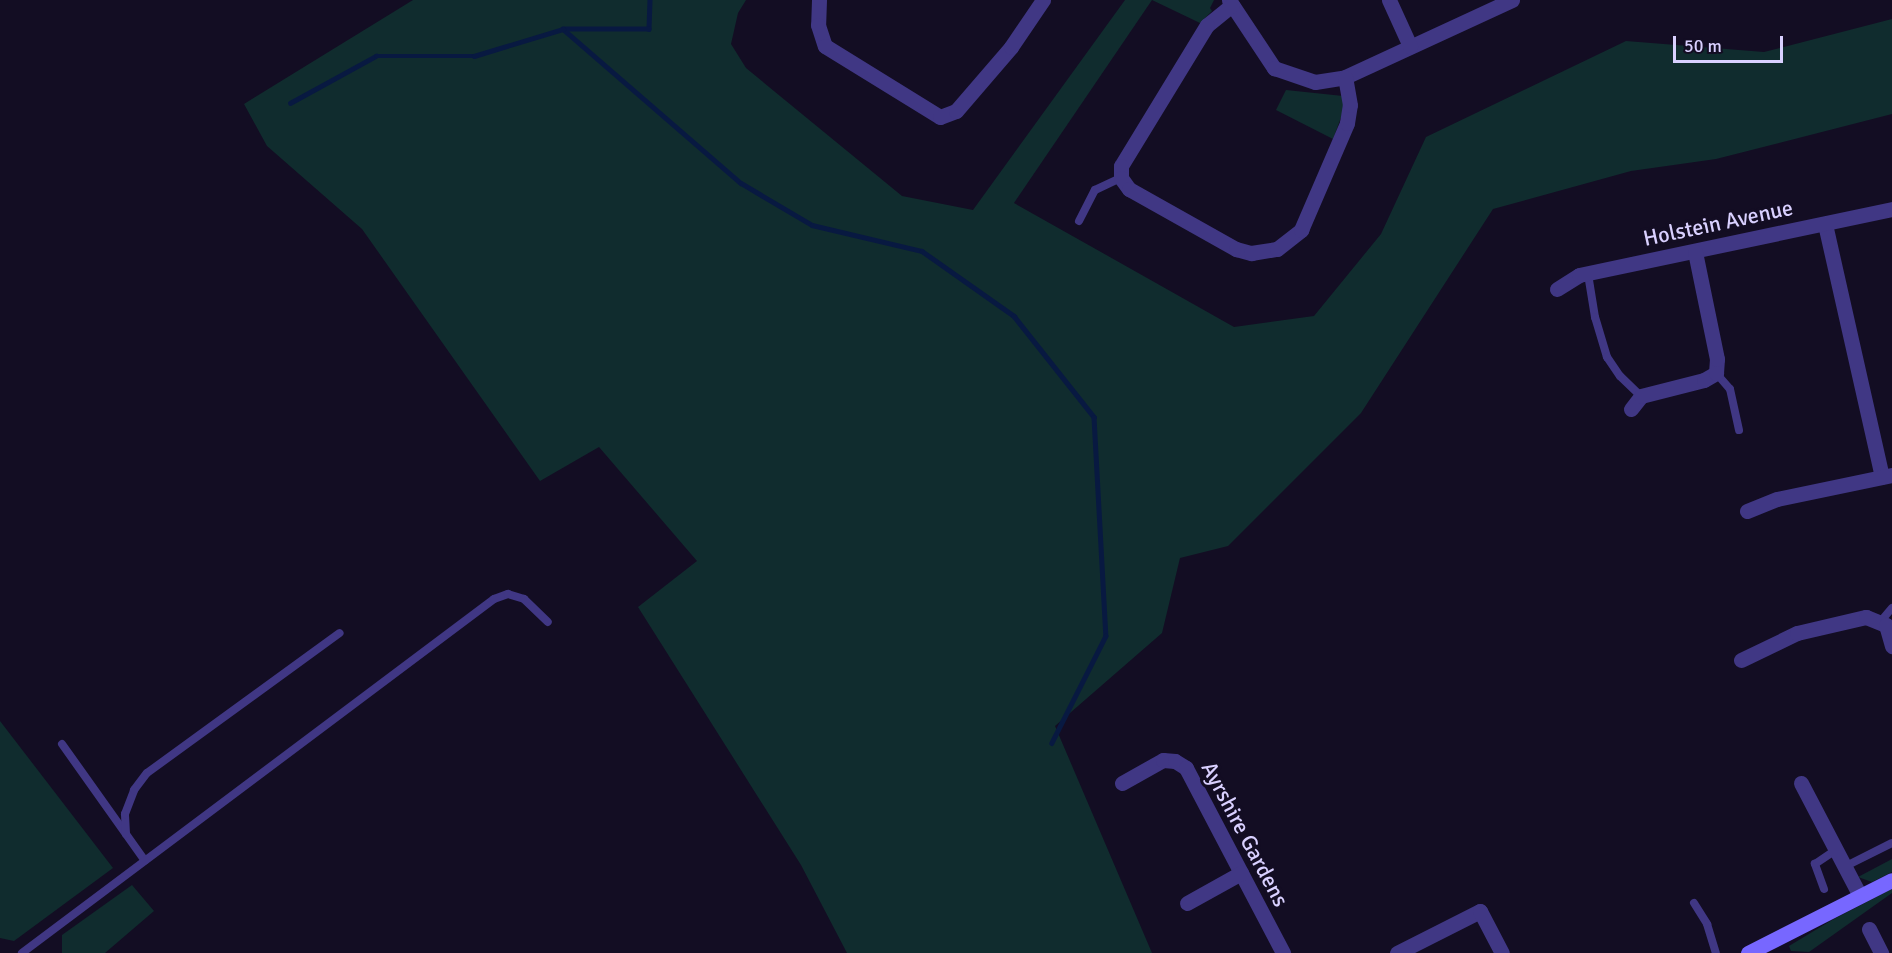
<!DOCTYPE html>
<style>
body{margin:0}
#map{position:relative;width:1892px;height:953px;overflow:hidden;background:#130d23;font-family:Signika,sans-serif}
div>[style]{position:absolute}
.green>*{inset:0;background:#102c2e}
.stream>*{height:4.5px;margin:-2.25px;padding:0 2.25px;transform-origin:2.25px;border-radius:2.25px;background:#081941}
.lane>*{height:8px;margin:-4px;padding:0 4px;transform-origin:4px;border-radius:4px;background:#403784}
.street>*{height:15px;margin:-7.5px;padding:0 7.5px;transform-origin:7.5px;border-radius:7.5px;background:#403784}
.secondary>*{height:15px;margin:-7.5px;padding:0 7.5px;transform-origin:7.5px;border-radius:7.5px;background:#7767ff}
span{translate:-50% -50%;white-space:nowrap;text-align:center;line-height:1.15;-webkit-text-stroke:6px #130d23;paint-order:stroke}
.street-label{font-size:22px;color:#d9d0ff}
.scale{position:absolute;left:1673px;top:36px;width:110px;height:27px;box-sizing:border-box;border:3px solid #d9d0ff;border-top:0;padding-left:8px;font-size:18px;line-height:21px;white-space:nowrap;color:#d9d0ff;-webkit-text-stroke:4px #130d23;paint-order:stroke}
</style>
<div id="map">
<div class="green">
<i style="clip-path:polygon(413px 0,746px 0,738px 13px,731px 44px,746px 68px,902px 196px,973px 210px,1125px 0,1152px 0,1014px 203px,1234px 327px,1314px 316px,1381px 234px,1426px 137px,1626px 41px,1764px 52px,1892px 19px,1892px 114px,1716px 159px,1631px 171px,1493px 209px,1361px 413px,1228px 546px,1180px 558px,1162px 633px,1055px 726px,1152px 953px,847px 953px,801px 865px,638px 607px,697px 561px,599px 447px,540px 481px,362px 229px,267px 146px,244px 104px)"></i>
<i style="clip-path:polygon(1152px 0,1214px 0,1210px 8px,1212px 11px,1200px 23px)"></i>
<i style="clip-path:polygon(1286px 90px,1343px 96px,1343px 112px,1333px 139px,1276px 110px)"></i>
<i style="clip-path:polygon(0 721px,113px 868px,14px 941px,0 938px)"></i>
<i style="clip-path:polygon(1892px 859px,1892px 872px,1872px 882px,1858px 877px)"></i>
<i style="clip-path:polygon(132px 885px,154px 911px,105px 953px,62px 953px,62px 935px)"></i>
<i style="clip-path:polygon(1892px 889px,1892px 893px,1809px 952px,1791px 951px,1789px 946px,1832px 920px)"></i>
</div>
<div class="stream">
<i style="left:650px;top:0;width:29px;rotate:92deg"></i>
<i style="left:649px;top:29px;width:86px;rotate:180deg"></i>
<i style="left:563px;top:29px;width:235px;rotate:40.9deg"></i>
<i style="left:741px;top:183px;width:82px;rotate:30.6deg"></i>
<i style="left:812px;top:225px;width:113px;rotate:13.3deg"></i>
<i style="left:922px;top:251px;width:113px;rotate:35.2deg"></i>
<i style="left:1014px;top:316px;width:129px;rotate:51.6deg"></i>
<i style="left:1094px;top:417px;width:219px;rotate:86.9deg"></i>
<i style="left:1106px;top:636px;width:120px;rotate:116.8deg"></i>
<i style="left:290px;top:103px;width:98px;rotate:-28.7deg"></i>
<i style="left:376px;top:56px;width:98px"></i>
<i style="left:474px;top:56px;width:93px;rotate:-16.9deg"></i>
</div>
<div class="lane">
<i style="left:1079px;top:221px;width:35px;rotate:-63deg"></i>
<i style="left:1095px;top:190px;width:29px;rotate:-25deg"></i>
<i style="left:1588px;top:274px;width:44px;rotate:80.8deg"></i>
<i style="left:1595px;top:317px;width:42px;rotate:73.3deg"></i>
<i style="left:1607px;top:357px;width:23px;rotate:56deg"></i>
<i style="left:1620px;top:376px;width:29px;rotate:44deg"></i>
<i style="left:1716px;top:373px;width:21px;rotate:49deg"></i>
<i style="left:1730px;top:389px;width:42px;rotate:77.6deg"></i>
<i style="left:1881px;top:621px;width:17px;rotate:-50deg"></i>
<i style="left:62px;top:744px;width:143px;rotate:54.6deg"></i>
<i style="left:126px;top:834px;width:20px;rotate:-93deg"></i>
<i style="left:125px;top:814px;width:26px;rotate:-69deg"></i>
<i style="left:134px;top:790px;width:21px;rotate:-53deg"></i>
<i style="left:147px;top:773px;width:238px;rotate:-36deg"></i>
<i style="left:1846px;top:866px;width:51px;rotate:-26.6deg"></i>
<i style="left:1824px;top:889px;width:27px;rotate:-110deg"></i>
<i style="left:1815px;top:864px;width:27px;rotate:-34deg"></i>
<i style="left:1694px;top:903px;width:25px;rotate:58deg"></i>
<i style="left:1707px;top:924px;width:30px;rotate:73deg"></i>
<i style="left:22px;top:953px;width:590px;rotate:-36.87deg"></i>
<i style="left:494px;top:599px;width:15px;rotate:-20deg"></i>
<i style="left:508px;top:594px;width:17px;rotate:17deg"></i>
<i style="left:524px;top:599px;width:33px;rotate:44deg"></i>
</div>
<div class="street">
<i style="left:819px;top:0;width:25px;rotate:92deg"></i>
<i style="left:818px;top:25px;width:22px;rotate:72deg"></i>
<i style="left:825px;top:46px;width:135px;rotate:31.7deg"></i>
<i style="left:940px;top:117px;width:17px;rotate:-21deg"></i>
<i style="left:956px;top:111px;width:84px;rotate:-49.3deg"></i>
<i style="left:1011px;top:47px;width:57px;rotate:-55.8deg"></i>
<i style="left:1229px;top:0;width:82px;rotate:56.5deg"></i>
<i style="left:1274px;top:68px;width:43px;rotate:18.9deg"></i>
<i style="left:1315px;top:82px;width:30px;rotate:-9deg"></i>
<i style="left:1345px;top:77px;width:184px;rotate:-24.8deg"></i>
<i style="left:1389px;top:0;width:51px;rotate:65.5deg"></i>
<i style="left:1232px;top:5px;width:32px;rotate:141deg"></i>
<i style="left:1207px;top:25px;width:165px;rotate:121.4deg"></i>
<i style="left:1121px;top:166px;width:12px;rotate:90deg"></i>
<i style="left:1121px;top:178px;width:14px;rotate:54deg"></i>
<i style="left:1129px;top:189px;width:123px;rotate:29.3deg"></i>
<i style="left:1236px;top:249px;width:16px;rotate:15deg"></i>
<i style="left:1251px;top:253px;width:26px;rotate:-9deg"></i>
<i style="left:1277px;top:249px;width:31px;rotate:-38deg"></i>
<i style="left:1301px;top:230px;width:116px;rotate:-66.7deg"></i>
<i style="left:1347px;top:123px;width:18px;rotate:-81deg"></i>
<i style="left:1350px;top:105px;width:28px;rotate:-100deg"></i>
<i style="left:1825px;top:224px;width:259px;rotate:77.3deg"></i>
<i style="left:1557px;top:289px;width:26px;rotate:-32deg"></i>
<i style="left:1579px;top:275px;width:320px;rotate:-11.9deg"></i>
<i style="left:1631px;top:409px;width:16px;rotate:-52deg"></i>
<i style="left:1641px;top:396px;width:65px;rotate:-14.3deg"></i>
<i style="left:1704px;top:380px;width:14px;rotate:-30deg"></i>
<i style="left:1716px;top:373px;width:14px;rotate:-86deg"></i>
<i style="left:1717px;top:359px;width:109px;rotate:-101.6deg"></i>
<i style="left:1747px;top:511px;width:32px;rotate:-22deg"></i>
<i style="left:1777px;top:499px;width:117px;rotate:-11.8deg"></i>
<i style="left:1741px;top:660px;width:62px;rotate:-25.7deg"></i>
<i style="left:1797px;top:633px;width:71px;rotate:-13.1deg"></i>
<i style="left:1866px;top:617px;width:22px;rotate:22deg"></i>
<i style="left:1886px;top:625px;width:22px;rotate:74deg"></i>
<i style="left:1122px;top:783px;width:47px;rotate:-29.3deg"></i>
<i style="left:1163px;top:760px;width:12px;rotate:5deg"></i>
<i style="left:1175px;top:761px;width:13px;rotate:32deg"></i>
<i style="left:1186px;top:768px;width:209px;rotate:62.3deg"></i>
<i style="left:1801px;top:783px;width:127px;rotate:62.4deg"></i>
<i style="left:1187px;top:903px;width:62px;rotate:-29.1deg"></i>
<i style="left:1869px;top:929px;width:27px;rotate:63deg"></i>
<i style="left:1397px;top:953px;width:93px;rotate:-26.8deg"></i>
<i style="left:1480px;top:911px;width:47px;rotate:62.4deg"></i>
</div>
<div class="secondary">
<i style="left:1748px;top:953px;width:161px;rotate:-26.9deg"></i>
</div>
<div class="street-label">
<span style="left:1718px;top:223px;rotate:-12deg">Holstein Avenue</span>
<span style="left:1245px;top:834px;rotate:62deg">Ayrshire Gardens</span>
</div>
<div class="scale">50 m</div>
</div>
